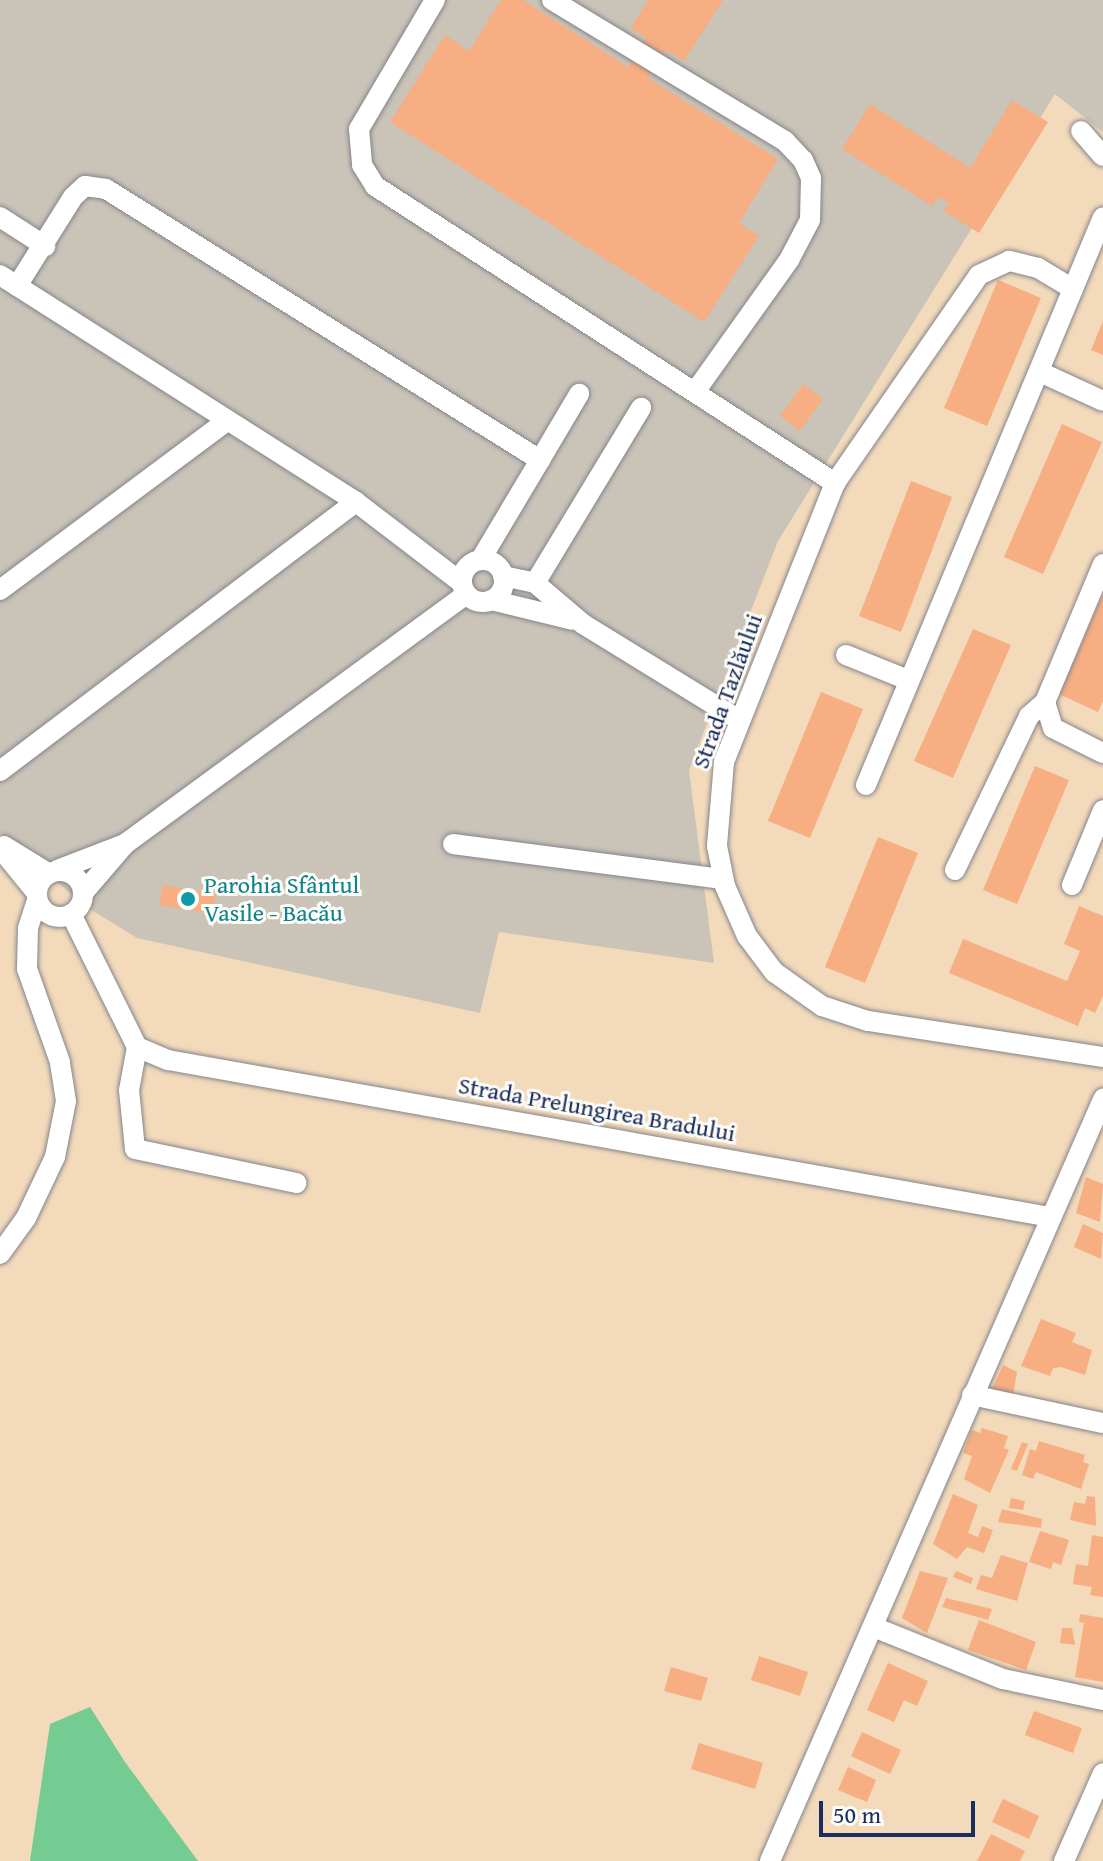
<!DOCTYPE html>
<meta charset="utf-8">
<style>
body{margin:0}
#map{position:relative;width:1103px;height:1861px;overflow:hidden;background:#f2dabb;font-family:"Gentium Book Plus",serif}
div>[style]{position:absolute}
.industrial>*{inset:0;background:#c9c3b8}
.green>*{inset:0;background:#74cc92}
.building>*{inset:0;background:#f6ae82}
.roads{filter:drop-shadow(0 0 2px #86848c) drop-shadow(0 0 2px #86848c)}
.minor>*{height:20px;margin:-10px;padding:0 10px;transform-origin:10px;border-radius:10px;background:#fff}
.minor>.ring{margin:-10px;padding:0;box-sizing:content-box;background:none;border:20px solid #fff;border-radius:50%}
.dots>*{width:22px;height:22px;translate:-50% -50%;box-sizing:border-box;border:4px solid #fdfcf7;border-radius:50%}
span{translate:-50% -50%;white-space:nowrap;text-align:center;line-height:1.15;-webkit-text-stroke:6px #fdfcf7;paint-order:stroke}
.street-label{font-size:24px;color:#1b2f5e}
.culture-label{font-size:24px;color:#0d838f}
.left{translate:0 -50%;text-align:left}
.scale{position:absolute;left:819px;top:1801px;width:156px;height:36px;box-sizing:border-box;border:4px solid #1b2f5e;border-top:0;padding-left:10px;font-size:24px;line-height:28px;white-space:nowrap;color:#1b2f5e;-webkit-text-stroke:6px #fdfcf7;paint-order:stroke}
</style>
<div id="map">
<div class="industrial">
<i style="clip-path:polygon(0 0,1103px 0,1103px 132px,1055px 94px,778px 541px,689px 770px,714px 963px,499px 932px,480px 1013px,137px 938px,85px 906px,0 833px)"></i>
</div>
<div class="green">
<i style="clip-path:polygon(90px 1707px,125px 1762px,198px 1861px,30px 1861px,50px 1724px)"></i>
</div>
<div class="building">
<i style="clip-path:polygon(501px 0,523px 0,628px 67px,646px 38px,631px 28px,648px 0,723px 0,684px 61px,666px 50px,648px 78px,778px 159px,739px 223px,759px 236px,704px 322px,390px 122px,445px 35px,469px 51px)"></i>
<i style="clip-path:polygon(1012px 100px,1048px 122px,979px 233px,943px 211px,949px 203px,938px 197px,932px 206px,842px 149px,870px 104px,970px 168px)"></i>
<i style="clip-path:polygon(998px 280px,1041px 298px,987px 426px,944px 408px)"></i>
<i style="clip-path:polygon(1103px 321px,1103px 355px,1091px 350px)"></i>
<i style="clip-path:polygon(803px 384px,823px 399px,800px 431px,780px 416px)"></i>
<i style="clip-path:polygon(1062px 424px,1102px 442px,1043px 574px,1004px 557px)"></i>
<i style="clip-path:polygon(911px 481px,952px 497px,901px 632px,859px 616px)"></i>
<i style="clip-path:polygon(1103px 594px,1103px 701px,1098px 712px,1059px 694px)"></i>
<i style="clip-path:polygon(973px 629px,1011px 645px,953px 778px,914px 761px)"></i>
<i style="clip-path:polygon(821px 692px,863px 709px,810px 838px,768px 821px)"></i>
<i style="clip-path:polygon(1035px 766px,1069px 780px,1017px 904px,983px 890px)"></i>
<i style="clip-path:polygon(878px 837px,918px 853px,865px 983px,825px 967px)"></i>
<i style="clip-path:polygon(163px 885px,216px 894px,213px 914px,159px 905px)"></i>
<i style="clip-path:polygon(1079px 906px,1103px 916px,1103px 996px,1095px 1013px,1085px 1008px,1078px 1026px,949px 973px,963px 939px,1067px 981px,1080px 951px,1064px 944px)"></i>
<i style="clip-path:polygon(1086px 1177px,1103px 1184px,1100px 1222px,1076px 1213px)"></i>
<i style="clip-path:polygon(1083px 1224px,1103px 1233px,1101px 1259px,1074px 1247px)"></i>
<i style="clip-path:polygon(1041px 1319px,1076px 1333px,1072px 1342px,1092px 1350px,1085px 1375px,1061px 1367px,1053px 1368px,1050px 1376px,1021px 1366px)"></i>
<i style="clip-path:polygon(1003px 1365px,1017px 1372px,1012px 1401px,990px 1394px)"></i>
<i style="clip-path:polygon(982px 1428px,1008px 1436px,1004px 1448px,1009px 1450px,990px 1493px,964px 1479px,972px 1456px,963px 1453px,972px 1430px,980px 1433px)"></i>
<i style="clip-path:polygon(1039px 1441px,1085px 1455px,1083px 1462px,1089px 1464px,1081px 1489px,1036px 1472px,1033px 1479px,1022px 1475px,1030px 1449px,1036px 1451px)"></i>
<i style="clip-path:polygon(1022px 1442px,1028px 1444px,1017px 1471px,1011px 1469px)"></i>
<i style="clip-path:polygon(953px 1494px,978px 1505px,968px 1533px,978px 1537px,982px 1526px,993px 1530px,984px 1553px,967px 1547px,957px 1559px,933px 1544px)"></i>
<i style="clip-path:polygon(1087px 1496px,1095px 1497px,1096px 1526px,1070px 1520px,1074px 1502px,1085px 1504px)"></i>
<i style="clip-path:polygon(1011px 1498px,1025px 1501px,1023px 1510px,1009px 1508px)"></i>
<i style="clip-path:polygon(1002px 1509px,1042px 1519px,1041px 1528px,998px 1522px)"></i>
<i style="clip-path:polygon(1040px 1531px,1069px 1540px,1061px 1565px,1053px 1562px,1051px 1569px,1029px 1562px)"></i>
<i style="clip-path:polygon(1092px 1535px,1103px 1537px,1103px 1597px,1090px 1595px,1092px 1587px,1073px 1584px,1076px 1564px,1088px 1566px)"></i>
<i style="clip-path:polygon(1001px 1555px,1028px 1563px,1017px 1601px,976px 1589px,981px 1575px,992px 1578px)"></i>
<i style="clip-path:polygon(920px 1571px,948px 1578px,927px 1633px,902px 1618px)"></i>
<i style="clip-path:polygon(956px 1571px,973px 1578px,971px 1584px,953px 1577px)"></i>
<i style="clip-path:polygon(946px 1598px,992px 1609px,988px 1620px,942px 1607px)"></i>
<i style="clip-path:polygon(1080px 1614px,1103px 1618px,1103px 1682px,1075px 1677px,1084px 1623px,1079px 1622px)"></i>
<i style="clip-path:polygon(979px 1620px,1036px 1642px,1026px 1670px,968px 1650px)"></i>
<i style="clip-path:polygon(1062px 1628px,1072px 1628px,1075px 1645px,1060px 1643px)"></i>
<i style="clip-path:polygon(759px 1656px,808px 1672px,800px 1696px,751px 1680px)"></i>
<i style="clip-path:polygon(888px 1663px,928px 1681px,917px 1706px,904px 1700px,894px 1722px,867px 1710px)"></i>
<i style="clip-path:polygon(671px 1667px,708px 1678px,701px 1701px,664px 1691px)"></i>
<i style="clip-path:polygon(1034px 1711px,1082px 1728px,1073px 1753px,1025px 1735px)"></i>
<i style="clip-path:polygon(862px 1732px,901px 1750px,890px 1774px,851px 1756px)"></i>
<i style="clip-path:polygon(699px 1743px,763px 1763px,755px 1789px,691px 1769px)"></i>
<i style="clip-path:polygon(848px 1767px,876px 1780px,867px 1802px,838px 1790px)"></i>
<i style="clip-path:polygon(1003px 1799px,1039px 1816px,1029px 1839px,992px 1822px)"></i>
<i style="clip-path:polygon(991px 1834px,1025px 1851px,1020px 1861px,977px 1861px)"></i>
</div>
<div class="roads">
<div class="minor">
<i style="left:435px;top:0;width:150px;rotate:120.5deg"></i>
<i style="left:359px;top:129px;width:36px;rotate:85deg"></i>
<i style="left:362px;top:165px;width:25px;rotate:58deg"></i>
<i style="left:375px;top:186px;width:548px;rotate:32.85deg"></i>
<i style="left:552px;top:0;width:272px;rotate:31.2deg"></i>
<i style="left:785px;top:141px;width:26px;rotate:47deg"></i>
<i style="left:803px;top:160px;width:20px;rotate:66deg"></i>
<i style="left:811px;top:178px;width:42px;rotate:91.4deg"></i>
<i style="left:810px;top:220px;width:45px;rotate:117.7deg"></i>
<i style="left:789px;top:260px;width:162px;rotate:125.5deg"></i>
<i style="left:1081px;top:131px;width:33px;rotate:49deg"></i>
<i style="left:0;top:217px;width:54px;rotate:32.8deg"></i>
<i style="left:0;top:275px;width:422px;rotate:32.5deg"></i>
<i style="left:356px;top:502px;width:133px;rotate:37.4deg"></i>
<i style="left:17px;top:286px;width:105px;rotate:-57.8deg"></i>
<i style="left:73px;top:197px;width:16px;rotate:-43deg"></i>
<i style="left:85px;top:186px;width:21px;rotate:8deg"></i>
<i style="left:106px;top:189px;width:512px;rotate:31.98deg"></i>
<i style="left:540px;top:460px;width:115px;rotate:120.8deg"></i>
<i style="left:1073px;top:289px;width:41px;rotate:-149deg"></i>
<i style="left:1038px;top:268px;width:30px;rotate:-166deg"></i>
<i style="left:1009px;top:261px;width:33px;rotate:155deg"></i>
<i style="left:979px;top:275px;width:253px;rotate:124.7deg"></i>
<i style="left:835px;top:483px;width:300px;rotate:111.7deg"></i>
<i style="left:724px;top:762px;width:84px;rotate:94.8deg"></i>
<i style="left:717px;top:846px;width:41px;rotate:78.7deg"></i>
<i style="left:725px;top:886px;width:55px;rotate:66.3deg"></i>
<i style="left:747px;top:936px;width:45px;rotate:53.1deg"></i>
<i style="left:774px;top:972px;width:59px;rotate:35.3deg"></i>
<i style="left:822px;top:1006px;width:48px;rotate:18.1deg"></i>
<i style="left:868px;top:1021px;width:238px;rotate:8.7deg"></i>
<i style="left:1040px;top:372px;width:69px;rotate:24.7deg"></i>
<i style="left:540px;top:460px;width:77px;rotate:-59.4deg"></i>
<i class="ring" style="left:462px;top:560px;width:22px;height:22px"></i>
<i style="left:1103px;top:564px;width:150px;rotate:112.8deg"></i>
<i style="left:1045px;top:702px;width:27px;rotate:73deg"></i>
<i style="left:1053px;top:728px;width:56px;rotate:26.6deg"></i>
<i style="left:503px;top:576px;width:33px;rotate:12deg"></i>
<i style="left:535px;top:583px;width:63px;rotate:40.5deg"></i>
<i style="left:583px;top:624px;width:183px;rotate:31.6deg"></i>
<i style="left:535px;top:583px;width:205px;rotate:-58.8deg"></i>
<i style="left:0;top:590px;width:283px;rotate:-36.7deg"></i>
<i style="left:491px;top:600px;width:84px;rotate:13.7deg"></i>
<i style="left:846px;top:655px;width:67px;rotate:22deg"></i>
<i style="left:0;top:771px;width:446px;rotate:-37.1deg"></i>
<i style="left:866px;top:785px;width:615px;rotate:-67.35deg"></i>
<i style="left:453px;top:844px;width:272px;rotate:7.4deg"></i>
<i style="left:4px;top:846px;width:52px;rotate:31.5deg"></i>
<i style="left:0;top:848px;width:57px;rotate:50.7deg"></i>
<i style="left:57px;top:870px;width:73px;rotate:-20.9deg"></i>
<i style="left:125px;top:844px;width:423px;rotate:-36.2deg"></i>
<i style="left:955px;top:870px;width:171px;rotate:-64.3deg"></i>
<i style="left:1029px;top:716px;width:21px;rotate:-41deg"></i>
<i class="ring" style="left:37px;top:871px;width:26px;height:26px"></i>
<i style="left:1072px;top:885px;width:81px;rotate:-67.5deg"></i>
<i style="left:83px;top:893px;width:65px;rotate:-49.4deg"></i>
<i style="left:71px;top:914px;width:148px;rotate:63.6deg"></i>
<i style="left:137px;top:1047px;width:34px;rotate:23deg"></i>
<i style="left:168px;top:1060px;width:896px;rotate:10.09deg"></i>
<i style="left:137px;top:1047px;width:44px;rotate:100.5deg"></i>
<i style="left:129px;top:1090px;width:59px;rotate:84.2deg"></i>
<i style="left:135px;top:1149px;width:165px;rotate:11.9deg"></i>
<i style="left:0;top:1254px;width:44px;rotate:-54.2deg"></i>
<i style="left:26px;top:1218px;width:68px;rotate:-64.6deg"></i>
<i style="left:55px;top:1157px;width:57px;rotate:-78.9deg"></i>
<i style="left:66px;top:1101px;width:39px;rotate:-99deg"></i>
<i style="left:60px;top:1062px;width:99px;rotate:-109.5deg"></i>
<i style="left:27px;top:969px;width:41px;rotate:-88.6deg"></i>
<i style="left:28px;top:928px;width:29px;rotate:-72deg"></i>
<i style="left:972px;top:1395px;width:134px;rotate:12.1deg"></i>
<i style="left:876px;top:1628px;width:137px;rotate:21.9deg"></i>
<i style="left:1003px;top:1679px;width:102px;rotate:11.9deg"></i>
<i style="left:770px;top:1861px;width:832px;rotate:-66.39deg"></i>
<i style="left:1064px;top:1861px;width:96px;rotate:-66.1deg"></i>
</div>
</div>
<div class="dots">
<i style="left:188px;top:899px;background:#0f9aa8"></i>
</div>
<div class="street-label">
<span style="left:727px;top:691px;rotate:-70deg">Strada Tazlăului</span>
<span style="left:597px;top:1109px;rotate:10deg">Strada Prelungirea Bradului</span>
</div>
<div class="culture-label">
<span class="left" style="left:204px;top:899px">Parohia Sfântul<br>Vasile - Bacău</span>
</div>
<div class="scale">50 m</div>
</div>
